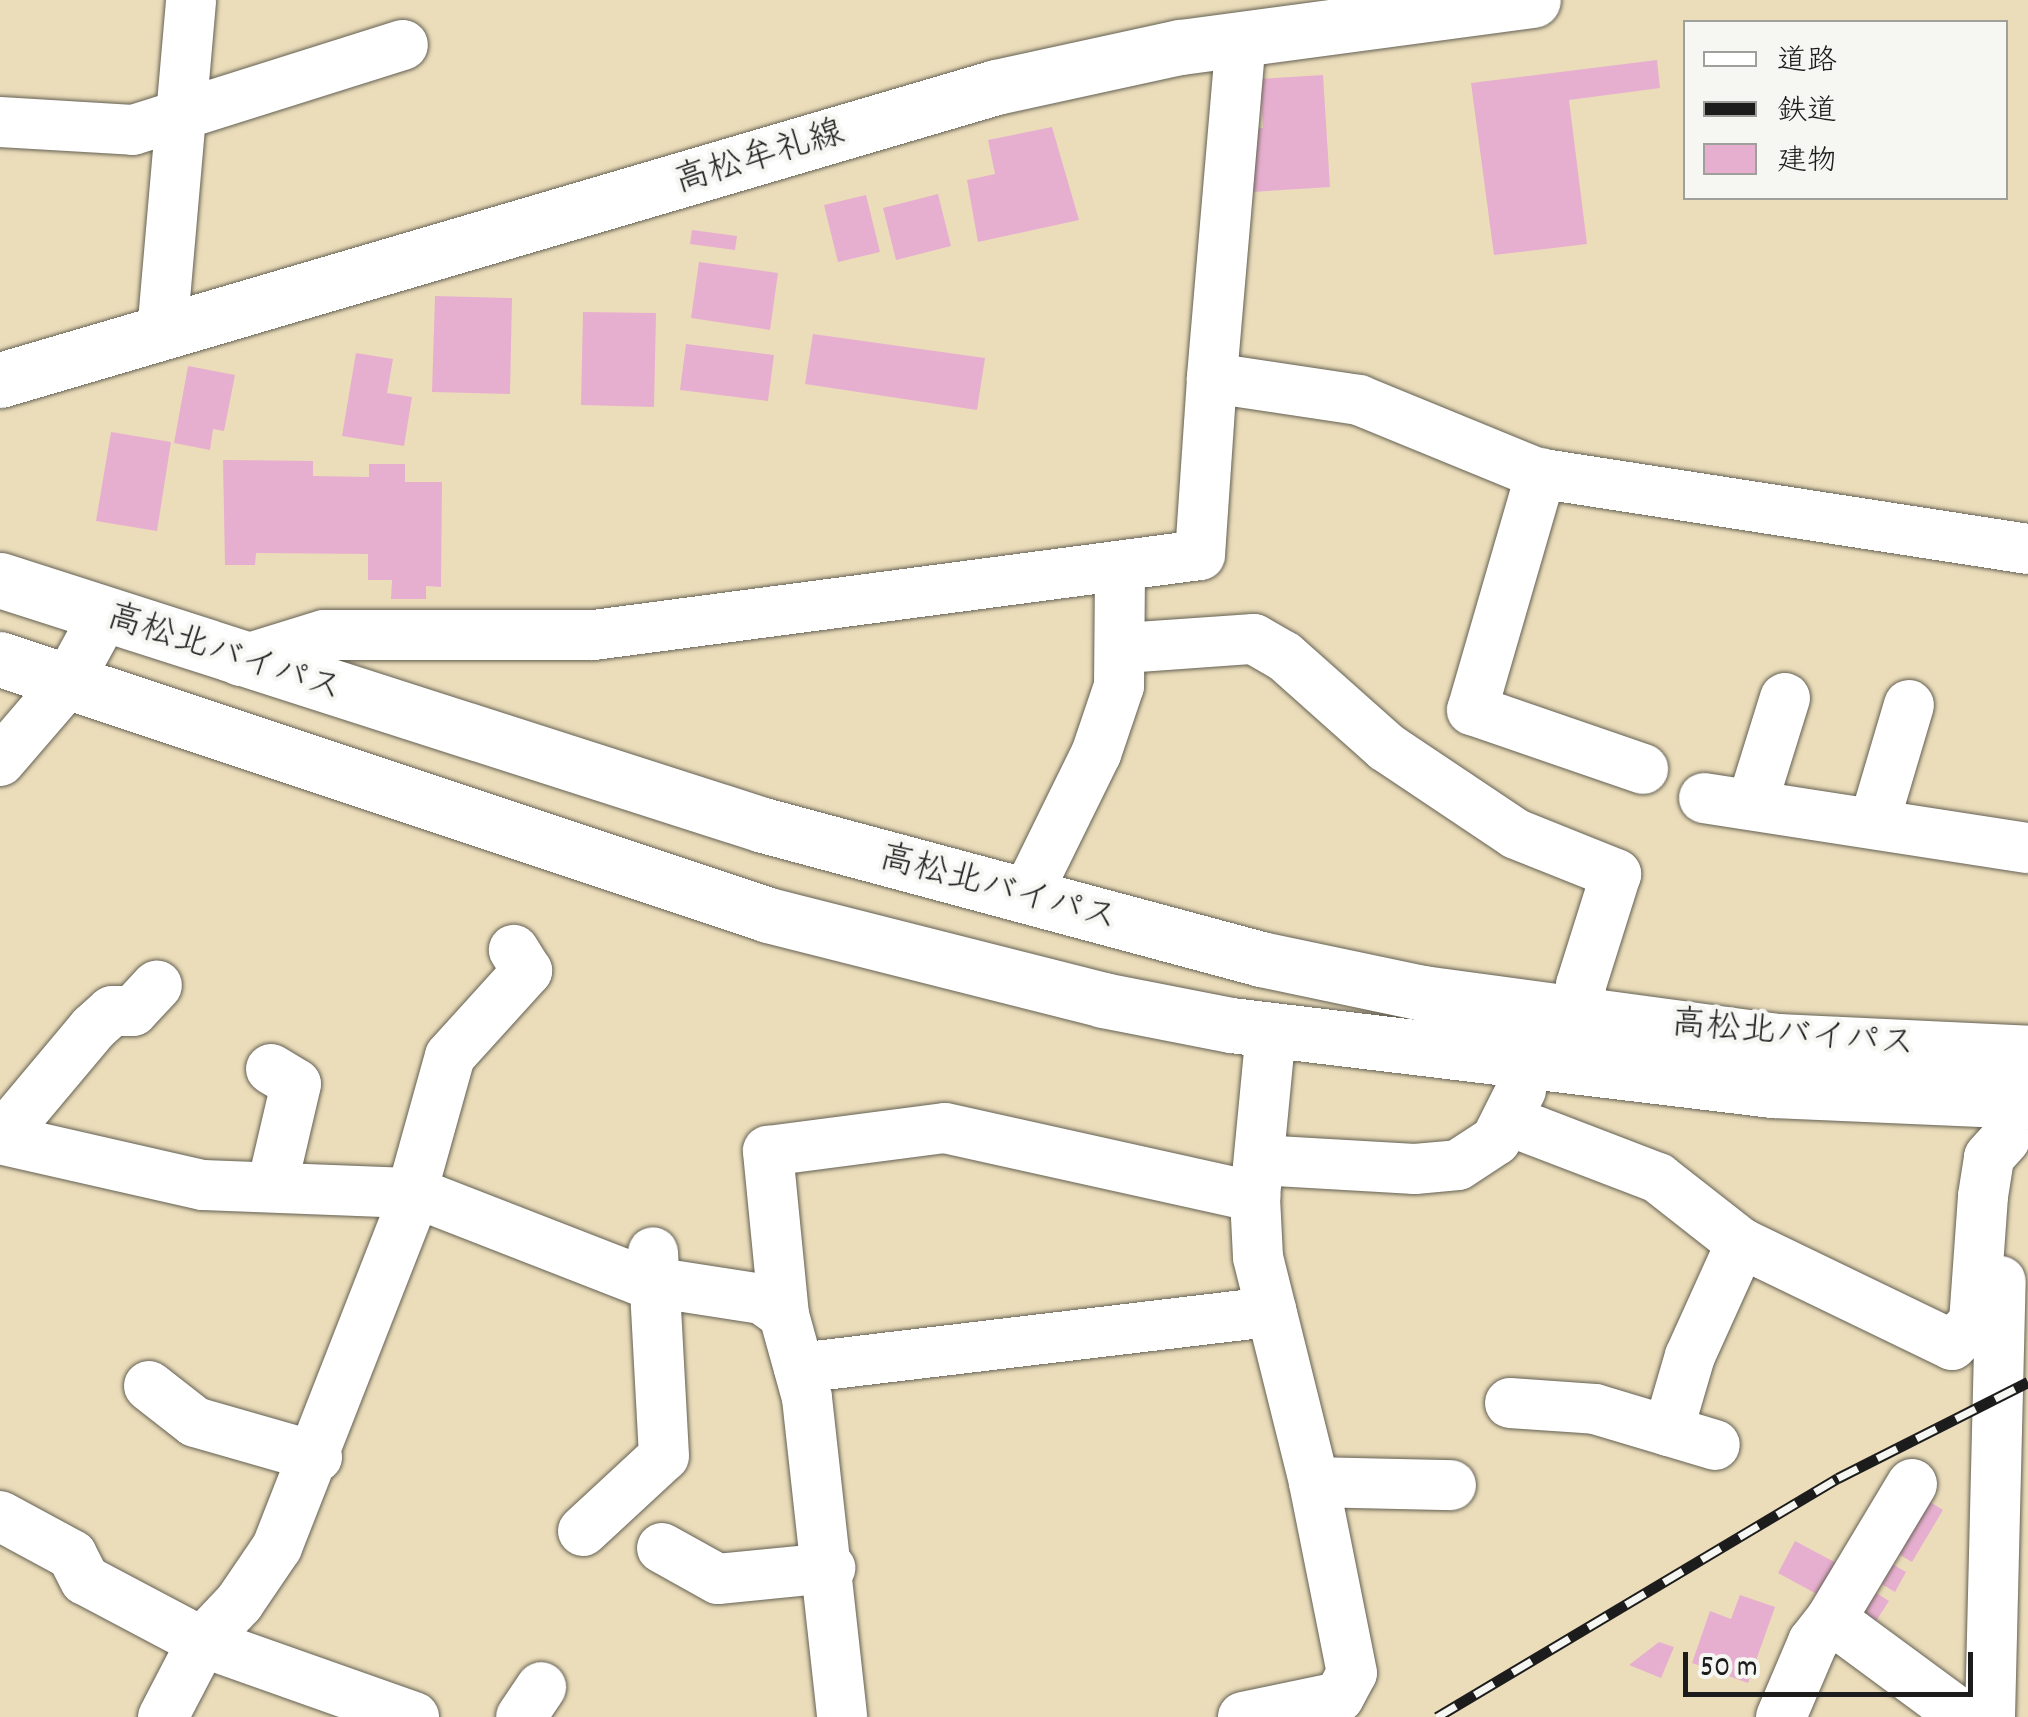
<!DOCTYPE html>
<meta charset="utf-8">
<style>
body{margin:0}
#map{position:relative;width:2028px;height:1717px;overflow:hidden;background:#ebddba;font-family:Dekko,"Klee One",sans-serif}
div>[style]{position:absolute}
.building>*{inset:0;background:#e7afcf}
.roads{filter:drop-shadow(0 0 2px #646053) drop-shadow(0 0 2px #646053)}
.minor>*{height:50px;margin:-25px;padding:0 25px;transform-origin:25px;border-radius:25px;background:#fff}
.major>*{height:55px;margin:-27.5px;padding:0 27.5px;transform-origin:27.5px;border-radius:27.5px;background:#fff}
.highway>*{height:55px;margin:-27.5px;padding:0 27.5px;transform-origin:27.5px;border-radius:27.5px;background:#fff}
.rail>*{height:11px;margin-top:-5.5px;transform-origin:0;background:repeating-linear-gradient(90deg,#f6f6f2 0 22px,#1c1c1c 0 44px);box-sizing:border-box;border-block:2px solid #1c1c1c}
span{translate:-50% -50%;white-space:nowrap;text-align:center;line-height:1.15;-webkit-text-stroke:9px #f6f6f2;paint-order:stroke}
.street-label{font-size:35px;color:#1c1c1c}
.legend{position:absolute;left:1683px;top:20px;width:325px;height:180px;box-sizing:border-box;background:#f6f6f2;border:2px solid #9f9f9c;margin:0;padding:12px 18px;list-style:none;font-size:30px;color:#1c1c1c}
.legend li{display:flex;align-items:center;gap:20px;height:50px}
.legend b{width:50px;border:2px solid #9f9f9c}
.scale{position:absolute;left:1683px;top:1652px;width:290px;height:45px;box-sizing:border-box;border:5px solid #1c1c1c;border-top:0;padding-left:12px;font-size:30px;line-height:35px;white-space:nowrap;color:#1c1c1c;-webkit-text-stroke:8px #f6f6f2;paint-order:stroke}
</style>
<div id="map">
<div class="building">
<i style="clip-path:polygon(1657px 60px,1660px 88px,1569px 100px,1587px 244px,1494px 255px,1471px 83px)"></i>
<i style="clip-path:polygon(1323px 75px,1330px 187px,1252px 192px,1248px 129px,1263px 128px,1260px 79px)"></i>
<i style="clip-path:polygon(1052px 127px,1079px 220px,978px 242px,967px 180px,995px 174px,988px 140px)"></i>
<i style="clip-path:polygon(938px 194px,951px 246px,896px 260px,883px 208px)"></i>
<i style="clip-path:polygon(866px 195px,880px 252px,838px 262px,824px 205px)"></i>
<i style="clip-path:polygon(692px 230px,737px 236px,735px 250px,690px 244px)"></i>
<i style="clip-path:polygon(699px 262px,778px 273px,770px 330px,691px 318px)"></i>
<i style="clip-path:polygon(435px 296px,512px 298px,510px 394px,432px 392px)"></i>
<i style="clip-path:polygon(583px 312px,656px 313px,654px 407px,581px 405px)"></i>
<i style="clip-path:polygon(813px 334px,985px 358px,977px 410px,805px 384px)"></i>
<i style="clip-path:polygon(686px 344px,774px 355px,768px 401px,680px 390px)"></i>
<i style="clip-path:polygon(356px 353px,393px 359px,387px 393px,412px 397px,404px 446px,342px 436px)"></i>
<i style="clip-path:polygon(188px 366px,235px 375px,224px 431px,213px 429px,210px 450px,174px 443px)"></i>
<i style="clip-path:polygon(111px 432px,171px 442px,157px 531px,96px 521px)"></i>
<i style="clip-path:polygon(223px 460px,313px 461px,313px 476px,369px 477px,369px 464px,405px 464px,405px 482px,442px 482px,441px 587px,426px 586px,426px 599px,391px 599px,392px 580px,368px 580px,368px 554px,256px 553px,255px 565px,225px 565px)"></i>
<i style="clip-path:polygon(1919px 1495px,1943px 1510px,1912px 1562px,1888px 1548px)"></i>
<i style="clip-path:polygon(1795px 1541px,1842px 1566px,1824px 1598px,1778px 1573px)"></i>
<i style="clip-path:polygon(1882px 1558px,1906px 1572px,1895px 1592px,1871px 1578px)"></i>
<i style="clip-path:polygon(1864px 1585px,1889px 1601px,1870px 1630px,1845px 1614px)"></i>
<i style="clip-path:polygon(1740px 1595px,1775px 1607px,1748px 1683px,1692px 1663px,1710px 1611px,1731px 1619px)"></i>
<i style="clip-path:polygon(1659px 1642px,1674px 1647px,1661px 1678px,1629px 1665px)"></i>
</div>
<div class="roads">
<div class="minor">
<i style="left:1241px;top:38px;width:341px;rotate:94.9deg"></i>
<i style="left:1212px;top:378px;width:149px;rotate:8.5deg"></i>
<i style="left:1359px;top:400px;width:192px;rotate:22.3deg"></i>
<i style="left:1537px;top:473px;width:497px;rotate:8.8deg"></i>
<i style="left:0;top:122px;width:133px;rotate:3.4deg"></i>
<i style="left:133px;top:130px;width:283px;rotate:-17.5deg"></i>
<i style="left:162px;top:333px;width:334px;rotate:-85deg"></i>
<i style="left:1541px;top:473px;width:247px;rotate:106.2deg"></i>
<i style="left:1472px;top:710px;width:181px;rotate:19deg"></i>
<i style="left:1124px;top:648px;width:130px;rotate:-4deg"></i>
<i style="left:1254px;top:639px;width:34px;rotate:30deg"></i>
<i style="left:1284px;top:656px;width:137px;rotate:41.7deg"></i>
<i style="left:1386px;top:747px;width:156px;rotate:33.8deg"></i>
<i style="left:1516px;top:834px;width:108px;rotate:21.8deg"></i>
<i style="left:1616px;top:874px;width:116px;rotate:107.5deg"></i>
<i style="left:1581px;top:985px;width:29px;rotate:94deg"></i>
<i style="left:240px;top:661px;width:88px;rotate:-17.2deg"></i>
<i style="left:324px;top:635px;width:270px"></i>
<i style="left:594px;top:635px;width:611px;rotate:-7.52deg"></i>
<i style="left:1200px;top:555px;width:177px;rotate:-86.1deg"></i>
<i style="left:0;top:761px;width:104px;rotate:-49.3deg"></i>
<i style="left:68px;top:682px;width:75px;rotate:-61.4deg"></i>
<i style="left:1704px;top:798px;width:328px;rotate:8.8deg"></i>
<i style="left:1752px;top:804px;width:111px;rotate:-72.7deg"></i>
<i style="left:1874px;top:823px;width:123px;rotate:-73.5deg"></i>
<i style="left:1025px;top:898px;width:161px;rotate:-63.8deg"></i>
<i style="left:1096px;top:754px;width:72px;rotate:-71.3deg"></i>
<i style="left:1119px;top:686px;width:120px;rotate:-89.5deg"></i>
<i style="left:271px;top:1069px;width:29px;rotate:31deg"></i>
<i style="left:296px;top:1084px;width:105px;rotate:103.2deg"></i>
<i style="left:1507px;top:1120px;width:162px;rotate:21deg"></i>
<i style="left:1658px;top:1178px;width:105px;rotate:38.1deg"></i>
<i style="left:1741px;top:1243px;width:234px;rotate:25.8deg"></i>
<i style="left:1952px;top:1345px;width:32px;rotate:-46deg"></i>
<i style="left:1974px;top:1322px;width:126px;rotate:-85.9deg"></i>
<i style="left:1983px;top:1196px;width:39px;rotate:-81deg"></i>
<i style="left:1989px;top:1157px;width:24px;rotate:-48deg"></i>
<i style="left:0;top:1139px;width:208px;rotate:12.8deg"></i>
<i style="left:203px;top:1185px;width:213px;rotate:2.2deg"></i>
<i style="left:416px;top:1193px;width:239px;rotate:21.3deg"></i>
<i style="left:639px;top:1280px;width:124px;rotate:8.8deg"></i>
<i style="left:762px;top:1299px;width:27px;rotate:36deg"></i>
<i style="left:784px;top:1315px;width:86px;rotate:74.5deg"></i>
<i style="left:807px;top:1398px;width:321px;rotate:83.7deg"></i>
<i style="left:0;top:1139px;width:145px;rotate:-50deg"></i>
<i style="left:93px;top:1028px;width:25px;rotate:-42deg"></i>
<i style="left:112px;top:1011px;width:21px"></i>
<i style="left:133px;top:1011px;width:35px;rotate:-47deg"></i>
<i style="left:1259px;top:1160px;width:156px;rotate:3.3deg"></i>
<i style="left:1415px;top:1169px;width:43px;rotate:-5.3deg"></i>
<i style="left:1458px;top:1165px;width:45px;rotate:-33.3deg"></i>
<i style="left:1496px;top:1140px;width:56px;rotate:-63.4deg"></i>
<i style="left:412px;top:1192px;width:141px;rotate:-74.4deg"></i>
<i style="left:450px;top:1056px;width:115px;rotate:-47.8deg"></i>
<i style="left:527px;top:971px;width:25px;rotate:-122deg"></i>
<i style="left:784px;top:1315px;width:165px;rotate:-95.6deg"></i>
<i style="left:768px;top:1151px;width:178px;rotate:-7.4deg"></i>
<i style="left:945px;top:1128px;width:318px;rotate:12.5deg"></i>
<i style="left:799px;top:1368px;width:476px;rotate:-6.8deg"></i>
<i style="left:149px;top:1386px;width:58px;rotate:38deg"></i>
<i style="left:195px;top:1422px;width:127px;rotate:16deg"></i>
<i style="left:1510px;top:1403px;width:85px;rotate:4deg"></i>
<i style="left:1595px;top:1409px;width:125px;rotate:16.7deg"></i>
<i style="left:1668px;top:1431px;width:78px;rotate:-73.7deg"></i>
<i style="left:1690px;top:1356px;width:124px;rotate:-65.7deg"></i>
<i style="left:1314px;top:1482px;width:137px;rotate:1.3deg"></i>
<i style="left:1912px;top:1484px;width:157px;rotate:121deg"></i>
<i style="left:1831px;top:1619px;width:165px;rotate:36.4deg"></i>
<i style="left:0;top:1516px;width:82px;rotate:28.4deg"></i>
<i style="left:72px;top:1555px;width:28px;rotate:63deg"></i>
<i style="left:85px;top:1580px;width:132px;rotate:27.9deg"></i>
<i style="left:202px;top:1642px;width:225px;rotate:19.5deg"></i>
<i style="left:583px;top:1531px;width:110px;rotate:-42.8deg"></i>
<i style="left:664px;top:1456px;width:204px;rotate:-93.1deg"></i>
<i style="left:662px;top:1548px;width:64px;rotate:29deg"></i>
<i style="left:718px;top:1579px;width:113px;rotate:-5.6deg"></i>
<i style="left:163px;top:1717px;width:85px;rotate:-62.5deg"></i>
<i style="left:202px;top:1642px;width:54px;rotate:-46.5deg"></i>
<i style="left:239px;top:1603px;width:68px;rotate:-55.8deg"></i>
<i style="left:277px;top:1547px;width:380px;rotate:-68.6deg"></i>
<i style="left:521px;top:1717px;width:36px;rotate:-56deg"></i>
<i style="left:1243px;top:1717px;width:98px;rotate:-11.8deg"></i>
<i style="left:1339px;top:1697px;width:27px;rotate:-62deg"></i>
<i style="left:1352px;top:1673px;width:195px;rotate:-101.3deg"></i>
<i style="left:1314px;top:1482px;width:232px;rotate:-104deg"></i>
<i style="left:1258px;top:1257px;width:60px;rotate:-92.9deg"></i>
<i style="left:1255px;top:1197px;width:168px;rotate:-84.5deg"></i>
<i style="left:1781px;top:1717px;width:82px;rotate:-66.9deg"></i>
<i style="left:1813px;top:1642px;width:29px;rotate:-52deg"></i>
<i style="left:1990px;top:1717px;width:436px;rotate:-88.6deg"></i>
</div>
<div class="major">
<i style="left:0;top:380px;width:1038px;rotate:-16.39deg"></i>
<i style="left:996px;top:87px;width:188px;rotate:-12.3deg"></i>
<i style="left:1180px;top:47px;width:356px;rotate:-7.6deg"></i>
</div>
<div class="highway">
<i style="left:0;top:580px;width:801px;rotate:17.8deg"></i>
<i style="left:763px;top:825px;width:516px;rotate:15.06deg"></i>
<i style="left:1261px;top:959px;width:165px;rotate:11.9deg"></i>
<i style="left:1422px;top:993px;width:359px;rotate:7.7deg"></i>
<i style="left:1778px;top:1041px;width:250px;rotate:2.7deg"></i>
<i style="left:0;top:659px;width:810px;rotate:18.43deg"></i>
<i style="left:768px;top:915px;width:346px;rotate:14.2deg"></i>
<i style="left:1103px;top:1000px;width:130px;rotate:11.1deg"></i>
<i style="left:1231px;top:1025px;width:545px;rotate:6.85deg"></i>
<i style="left:1772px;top:1090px;width:256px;rotate:2.5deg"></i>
</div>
</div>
<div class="rail">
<i style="left:1437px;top:1717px;width:467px;rotate:-30.8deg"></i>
<i style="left:1838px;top:1478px;width:213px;rotate:-26.8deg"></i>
</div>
<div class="street-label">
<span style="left:760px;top:159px;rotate:-17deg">高松牟礼線</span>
<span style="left:224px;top:655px;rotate:18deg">高松北バイパス</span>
<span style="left:998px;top:890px;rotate:15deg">高松北バイパス</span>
<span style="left:1793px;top:1036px;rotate:5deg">高松北バイパス</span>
</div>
<ul class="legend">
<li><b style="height:12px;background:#fff"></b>道路</li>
<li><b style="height:12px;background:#1c1c1c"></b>鉄道</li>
<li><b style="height:28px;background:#e7afcf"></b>建物</li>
</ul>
<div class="scale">50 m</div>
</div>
